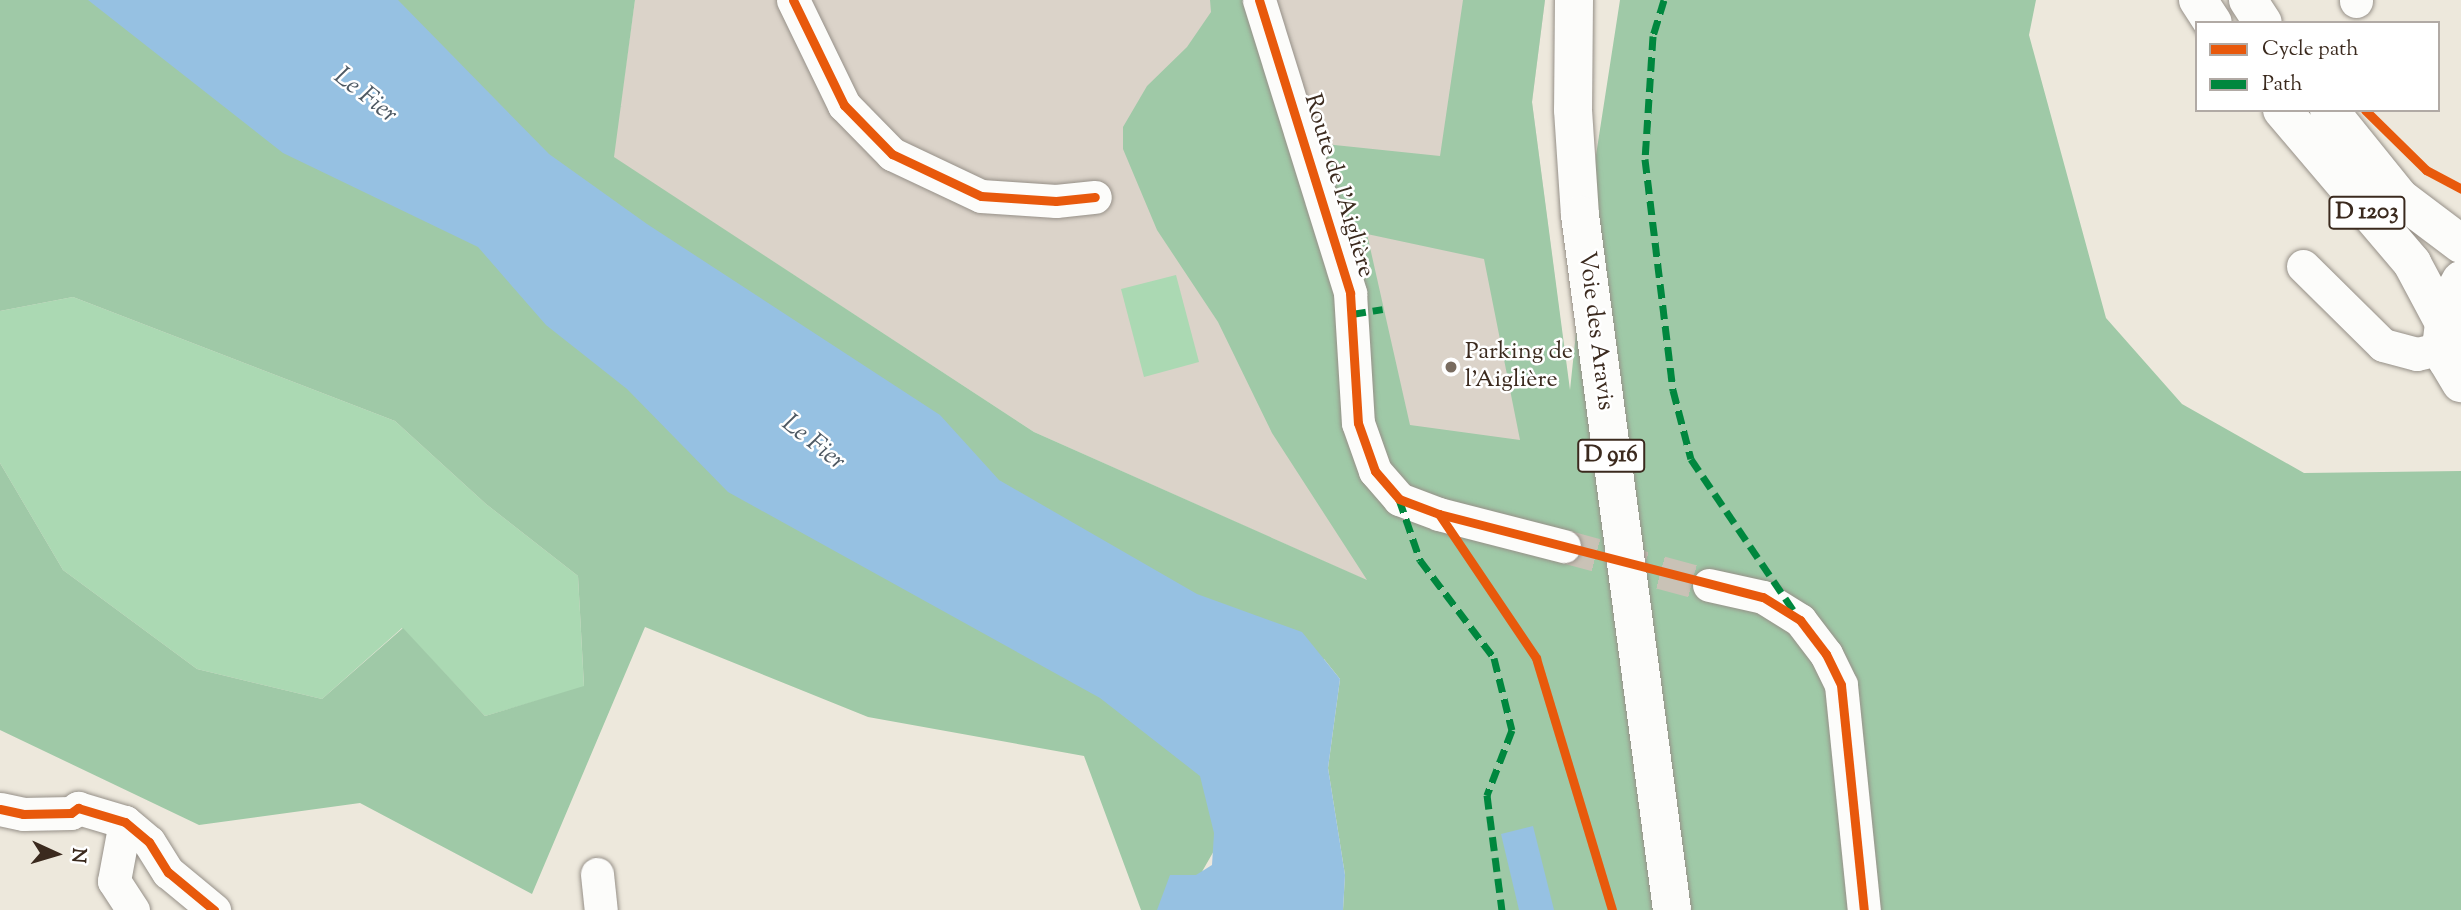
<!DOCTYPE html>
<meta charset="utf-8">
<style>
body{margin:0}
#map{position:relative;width:2461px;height:910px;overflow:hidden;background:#ede8dc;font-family:"Sorts Mill Goudy",serif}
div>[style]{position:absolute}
.industrial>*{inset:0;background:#dbd3c9}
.green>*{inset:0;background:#abd9b3}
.forest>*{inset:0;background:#9fc9a7}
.water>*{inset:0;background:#96c1e2}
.minor-tunnel>*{height:33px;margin-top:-16.5px;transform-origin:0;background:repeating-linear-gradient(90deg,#c9c2b6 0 33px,transparent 0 50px)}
.roads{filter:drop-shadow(0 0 2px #969088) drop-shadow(0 0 2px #969088)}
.minor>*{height:33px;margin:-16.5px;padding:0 16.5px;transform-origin:16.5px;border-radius:16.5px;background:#fcfcfa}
.major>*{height:38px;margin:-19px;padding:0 19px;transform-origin:19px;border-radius:19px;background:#fcfcfa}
.highway>*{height:38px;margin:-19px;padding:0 19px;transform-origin:19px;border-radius:19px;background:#fcfcfa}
.quiet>*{height:7px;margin-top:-3.5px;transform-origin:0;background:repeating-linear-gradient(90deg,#00873e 0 14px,transparent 0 21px)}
.cycleway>*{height:9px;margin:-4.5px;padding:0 4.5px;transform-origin:4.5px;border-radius:4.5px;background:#e8590c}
.dots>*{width:19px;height:19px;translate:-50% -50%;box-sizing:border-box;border:4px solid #fff;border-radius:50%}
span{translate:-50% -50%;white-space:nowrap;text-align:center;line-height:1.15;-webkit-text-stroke:5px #fff;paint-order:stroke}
.shield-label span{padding:2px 5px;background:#fff;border:2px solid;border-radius:5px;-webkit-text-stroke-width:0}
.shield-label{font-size:23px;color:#3b2a1e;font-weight:700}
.street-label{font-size:24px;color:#3b2a1e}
.poi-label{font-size:24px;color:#3b2a1e}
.left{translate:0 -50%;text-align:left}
.water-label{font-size:26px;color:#4e5963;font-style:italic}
.legend{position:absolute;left:2195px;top:21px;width:245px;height:91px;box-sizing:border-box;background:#fff;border:2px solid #b1aaa5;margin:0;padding:9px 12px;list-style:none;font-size:21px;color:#3b2a1e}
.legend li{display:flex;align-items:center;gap:14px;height:35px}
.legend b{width:35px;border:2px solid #b1aaa5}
.north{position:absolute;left:21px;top:819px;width:70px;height:70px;-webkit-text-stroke:5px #fff;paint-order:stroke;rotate:94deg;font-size:19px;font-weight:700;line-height:28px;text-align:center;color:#3b2a1e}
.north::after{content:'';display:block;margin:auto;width:24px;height:32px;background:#3b2a1e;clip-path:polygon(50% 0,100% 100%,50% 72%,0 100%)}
</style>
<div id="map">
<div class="industrial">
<i style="clip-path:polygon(635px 0,1545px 0,1532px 102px,1570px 394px,1368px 581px,1034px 432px,613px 157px)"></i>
</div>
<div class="green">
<i style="clip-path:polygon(1176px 275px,1199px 362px,1144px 377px,1121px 289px)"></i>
<i style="clip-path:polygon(73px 297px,395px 421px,486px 504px,578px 576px,584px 687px,485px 716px,402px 628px,322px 699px,197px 669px,63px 570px,0 463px,0 311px)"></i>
</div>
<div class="forest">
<i style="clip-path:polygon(evenodd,0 0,635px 0,614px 157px,1034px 432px,1367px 580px,1272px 433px,1218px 322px,1157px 230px,1123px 149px,1123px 127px,1147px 86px,1187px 47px,1211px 12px,1210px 0,1249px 0,1296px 141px,1440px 156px,1463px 0,1545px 0,1532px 102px,1570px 390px,1592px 181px,1620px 0,2036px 0,2029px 35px,2106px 318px,2182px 404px,2304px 473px,2461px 471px,2461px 910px,1343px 910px,1345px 875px,1328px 768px,1340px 679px,1324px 659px,1180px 910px,1141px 910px,1084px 756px,868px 717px,645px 627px,532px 894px,360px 803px,199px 825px,0 730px,0 463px,63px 570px,197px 669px,322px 699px,403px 628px,485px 716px,584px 686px,578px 576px,486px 504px,395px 421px,73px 297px,0 311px,0 0,1367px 234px,1484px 259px,1520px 440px,1410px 425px,1367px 234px)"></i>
</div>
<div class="water">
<i style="clip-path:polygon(88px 0,398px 0,549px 154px,647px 224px,940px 415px,999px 480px,1197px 594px,1302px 632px,1340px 679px,1328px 768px,1345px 875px,1343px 910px,1157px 910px,1170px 875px,1196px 875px,1212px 865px,1214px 833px,1200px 776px,1100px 698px,728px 492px,627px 389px,546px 325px,478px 247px,283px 153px)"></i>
<i style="clip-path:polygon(1533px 826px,1554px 910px,1519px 910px,1501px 834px)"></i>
</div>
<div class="minor-tunnel">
<i style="left:1564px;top:546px;width:150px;rotate:15.1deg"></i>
</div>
<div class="roads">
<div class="minor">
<i style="left:793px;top:0;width:117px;rotate:64.1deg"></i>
<i style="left:844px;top:105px;width:69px;rotate:45.6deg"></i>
<i style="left:892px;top:154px;width:98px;rotate:25.3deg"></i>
<i style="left:981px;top:196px;width:75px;rotate:3.8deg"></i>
<i style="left:1056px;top:201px;width:39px;rotate:-6deg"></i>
<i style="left:1259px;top:0;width:307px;rotate:72.7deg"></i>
<i style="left:1350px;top:293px;width:130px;rotate:86.5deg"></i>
<i style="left:1358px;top:423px;width:51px;rotate:70.5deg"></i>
<i style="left:1375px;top:471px;width:37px;rotate:49deg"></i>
<i style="left:1399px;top:499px;width:43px;rotate:20.6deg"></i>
<i style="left:1439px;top:514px;width:129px;rotate:14.4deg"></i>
<i style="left:2356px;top:1px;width:1px;rotate:-90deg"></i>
<i style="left:2303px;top:266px;width:112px;rotate:44.6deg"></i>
<i style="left:2383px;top:345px;width:35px;rotate:15deg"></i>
<i style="left:2417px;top:354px;width:28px;rotate:-13deg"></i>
<i style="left:1709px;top:585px;width:55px;rotate:12.5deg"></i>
<i style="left:1763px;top:597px;width:44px;rotate:31.9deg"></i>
<i style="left:1800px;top:620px;width:43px;rotate:52.6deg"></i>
<i style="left:1826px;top:654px;width:34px;rotate:64deg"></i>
<i style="left:1841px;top:685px;width:226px;rotate:84.2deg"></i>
<i style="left:0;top:809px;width:24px;rotate:12deg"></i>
<i style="left:23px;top:814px;width:48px;rotate:-1.2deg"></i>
<i style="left:71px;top:813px;width:9px;rotate:-36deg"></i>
<i style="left:78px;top:808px;width:49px;rotate:16.6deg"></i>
<i style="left:125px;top:822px;width:31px;rotate:40deg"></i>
<i style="left:149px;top:842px;width:36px;rotate:58deg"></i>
<i style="left:168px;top:872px;width:60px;rotate:39.6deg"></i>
<i style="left:125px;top:822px;width:60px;rotate:100.6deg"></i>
<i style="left:114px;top:881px;width:35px;rotate:57deg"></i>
<i style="left:597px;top:874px;width:36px;rotate:84deg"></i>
</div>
<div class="major">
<i style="left:2461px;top:280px;width:31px;rotate:119deg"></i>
<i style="left:2446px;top:307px;width:34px;rotate:97deg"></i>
<i style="left:2442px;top:341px;width:20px;rotate:75deg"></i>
<i style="left:2447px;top:360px;width:27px;rotate:59deg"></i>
</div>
<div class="highway">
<i style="left:1574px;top:0;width:110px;rotate:90.5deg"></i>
<i style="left:1573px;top:110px;width:105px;rotate:86.2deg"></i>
<i style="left:1580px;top:215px;width:701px;rotate:82.46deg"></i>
<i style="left:2198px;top:0;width:27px;rotate:57deg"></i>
<i style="left:2248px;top:0;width:27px;rotate:57deg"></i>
<i style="left:2282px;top:110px;width:201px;rotate:49.6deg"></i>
<i style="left:2412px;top:263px;width:66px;rotate:61.9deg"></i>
<i style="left:2329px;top:110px;width:113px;rotate:51.1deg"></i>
<i style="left:2400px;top:198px;width:76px;rotate:37deg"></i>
</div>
</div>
<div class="quiet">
<i style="left:1664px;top:0;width:38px;rotate:107deg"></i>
<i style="left:1653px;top:36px;width:123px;rotate:93.7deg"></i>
<i style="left:1645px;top:159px;width:233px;rotate:83.1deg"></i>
<i style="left:1673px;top:390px;width:71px;rotate:75.4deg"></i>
<i style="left:1691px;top:459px;width:184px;rotate:55.9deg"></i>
<i style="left:1352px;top:314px;width:31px;rotate:-9deg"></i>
<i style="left:1399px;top:499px;width:65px;rotate:71deg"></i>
<i style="left:1420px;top:560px;width:123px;rotate:52.9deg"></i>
<i style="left:1494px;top:658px;width:74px;rotate:76deg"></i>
<i style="left:1512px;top:730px;width:70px;rotate:111deg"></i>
<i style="left:1487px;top:795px;width:116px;rotate:82.6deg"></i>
</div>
<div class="cycleway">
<i style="left:793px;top:0;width:117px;rotate:64.1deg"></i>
<i style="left:844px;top:105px;width:69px;rotate:45.6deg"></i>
<i style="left:892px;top:154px;width:98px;rotate:25.3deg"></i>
<i style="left:981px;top:196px;width:75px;rotate:3.8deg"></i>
<i style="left:1056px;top:201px;width:39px;rotate:-6deg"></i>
<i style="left:1259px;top:0;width:307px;rotate:72.7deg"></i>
<i style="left:1350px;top:293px;width:130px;rotate:86.5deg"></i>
<i style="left:1358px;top:423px;width:51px;rotate:70.5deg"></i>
<i style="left:1375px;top:471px;width:37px;rotate:49deg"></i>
<i style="left:1399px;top:499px;width:43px;rotate:20.6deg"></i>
<i style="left:1439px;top:514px;width:334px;rotate:14.4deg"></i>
<i style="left:1763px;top:597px;width:44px;rotate:31.9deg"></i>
<i style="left:1800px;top:620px;width:43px;rotate:52.6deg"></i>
<i style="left:1826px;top:654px;width:34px;rotate:64deg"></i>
<i style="left:1841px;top:685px;width:226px;rotate:84.2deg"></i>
<i style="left:2365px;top:110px;width:86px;rotate:44.5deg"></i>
<i style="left:2426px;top:170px;width:40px;rotate:28deg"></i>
<i style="left:1439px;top:514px;width:174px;rotate:56deg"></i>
<i style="left:1536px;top:658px;width:263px;rotate:73.2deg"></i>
<i style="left:0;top:809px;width:24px;rotate:12deg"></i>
<i style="left:23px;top:814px;width:48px;rotate:-1.2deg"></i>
<i style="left:71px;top:813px;width:9px;rotate:-36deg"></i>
<i style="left:78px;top:808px;width:49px;rotate:16.6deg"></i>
<i style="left:125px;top:822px;width:31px;rotate:40deg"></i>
<i style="left:149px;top:842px;width:36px;rotate:58deg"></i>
<i style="left:168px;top:872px;width:60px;rotate:39.6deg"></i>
</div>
<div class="dots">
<i style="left:1451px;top:367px;background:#796c60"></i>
</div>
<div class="shield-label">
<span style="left:2367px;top:213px">D 1203</span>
<span style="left:1611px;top:456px">D 916</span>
</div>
<div class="street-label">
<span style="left:1338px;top:186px;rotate:73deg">Route de l'Aiglière</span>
<span style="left:1595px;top:331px;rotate:83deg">Voie des Aravis</span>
</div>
<div class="poi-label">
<span class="left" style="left:1465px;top:367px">Parking de<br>l'Aiglière</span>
</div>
<div class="water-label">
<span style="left:365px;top:96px;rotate:38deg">Le Fier</span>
<span style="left:813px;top:443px;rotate:38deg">Le Fier</span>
</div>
<ul class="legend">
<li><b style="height:9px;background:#e8590c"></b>Cycle path</li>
<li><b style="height:9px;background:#00873e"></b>Path</li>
</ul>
<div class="north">N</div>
</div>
